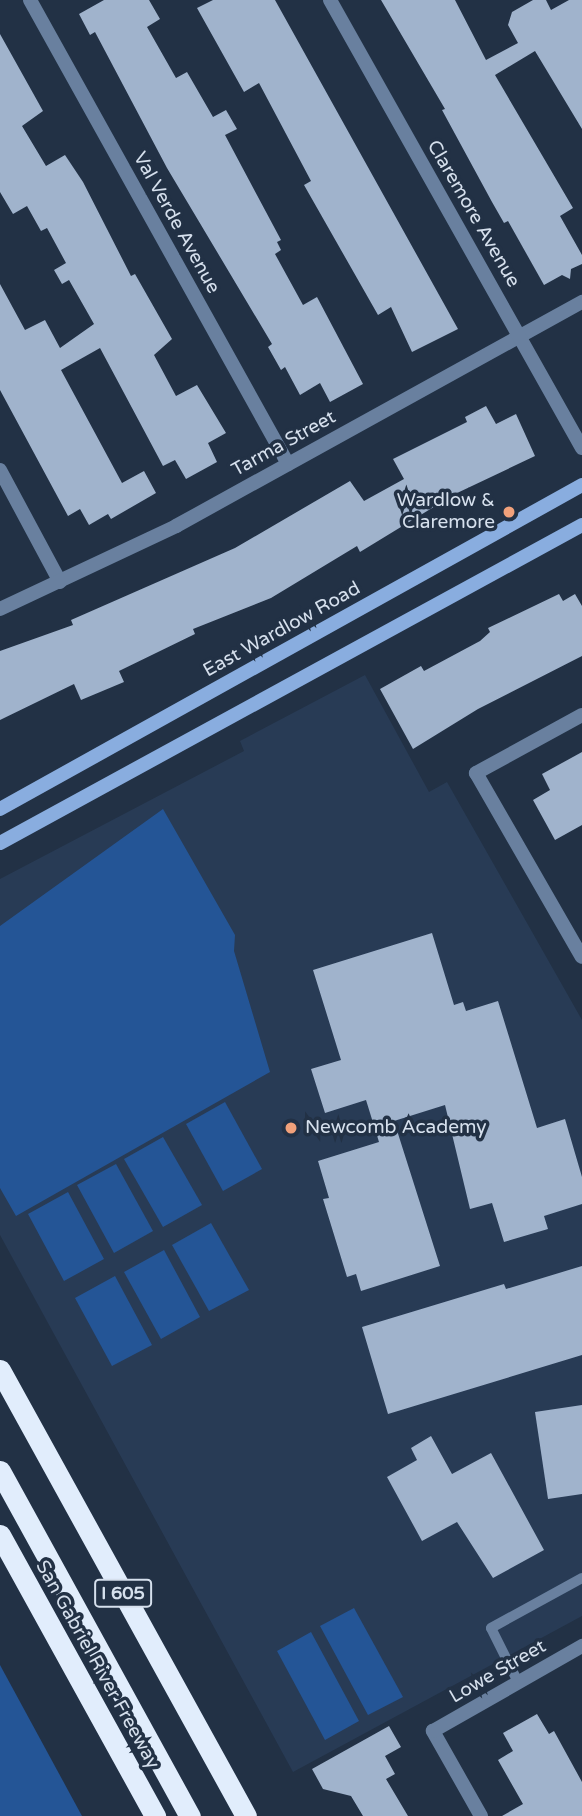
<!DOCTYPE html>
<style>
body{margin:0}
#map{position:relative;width:582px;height:1816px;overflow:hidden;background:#223145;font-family:"Varela Round",sans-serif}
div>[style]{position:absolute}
.built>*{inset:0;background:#283b55}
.green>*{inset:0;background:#245596}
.building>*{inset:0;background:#a0b3cc}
.service>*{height:10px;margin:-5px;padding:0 5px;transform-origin:5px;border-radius:5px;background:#69809f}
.minor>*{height:14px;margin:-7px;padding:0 7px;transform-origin:7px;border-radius:7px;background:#69809f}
.tertiary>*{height:14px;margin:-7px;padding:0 7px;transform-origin:7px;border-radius:7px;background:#69809f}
.secondary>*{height:14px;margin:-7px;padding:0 7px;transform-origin:7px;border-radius:7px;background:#89addf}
.motorway>*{height:21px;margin:-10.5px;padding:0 10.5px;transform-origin:10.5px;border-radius:10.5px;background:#e1edfc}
.dots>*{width:19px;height:19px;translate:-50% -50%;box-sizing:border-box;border:4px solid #223145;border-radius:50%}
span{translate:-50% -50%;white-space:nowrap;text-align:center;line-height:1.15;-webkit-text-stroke:7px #223145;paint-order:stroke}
.shield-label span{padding:2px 5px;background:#223145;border:2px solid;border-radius:5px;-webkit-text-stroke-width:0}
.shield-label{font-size:18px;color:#d6e0ed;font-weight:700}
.street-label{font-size:19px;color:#d6e0ed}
.poi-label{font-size:19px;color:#d6e0ed}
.right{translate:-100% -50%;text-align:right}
.left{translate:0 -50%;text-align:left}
</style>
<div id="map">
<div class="built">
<i style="clip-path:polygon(365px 675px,429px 792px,447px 782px,582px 1020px,582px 1616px,293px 1772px,0 1235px,0 879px,244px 751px,240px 741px)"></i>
</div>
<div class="green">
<i style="clip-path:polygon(163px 809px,235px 935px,234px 951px,270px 1072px,16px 1216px,0 1188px,0 926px)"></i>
<i style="clip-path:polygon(225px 1102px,262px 1169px,223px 1191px,186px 1124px)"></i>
<i style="clip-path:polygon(163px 1137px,202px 1205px,163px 1227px,124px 1159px)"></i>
<i style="clip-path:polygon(116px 1164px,153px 1231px,114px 1253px,77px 1185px)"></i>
<i style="clip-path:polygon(68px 1192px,104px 1259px,64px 1281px,28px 1214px)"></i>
<i style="clip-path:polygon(211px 1223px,249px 1290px,209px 1311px,172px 1245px)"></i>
<i style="clip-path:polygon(164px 1250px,200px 1317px,161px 1339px,124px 1272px)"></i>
<i style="clip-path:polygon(115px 1276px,152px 1345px,112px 1366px,75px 1298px)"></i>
<i style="clip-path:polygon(354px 1608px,403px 1697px,368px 1715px,320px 1626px)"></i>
<i style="clip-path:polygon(311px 1632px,359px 1721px,325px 1740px,277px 1651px)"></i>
<i style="clip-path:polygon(0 1665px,82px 1816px,0 1816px)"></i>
</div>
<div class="building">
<i style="clip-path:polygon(104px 0,149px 0,160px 19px,147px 27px,176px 78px,187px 72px,213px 117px,226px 110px,237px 129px,225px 135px,281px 240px,277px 242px,281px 250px,275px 254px,303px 305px,317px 297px,363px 384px,330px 402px,320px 383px,300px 395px,285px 367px,281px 370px,268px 347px,272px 344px,167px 168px,95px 32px,90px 35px,79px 14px)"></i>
<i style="clip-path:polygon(213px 0,275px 0,458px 329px,412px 352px,391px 307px,378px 315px,304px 185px,311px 181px,259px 83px,244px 92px,197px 8px)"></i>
<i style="clip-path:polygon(381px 0,455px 0,486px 60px,518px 43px,508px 25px,512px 12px,533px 0,546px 0,551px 10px,569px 0,582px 0,582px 129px,535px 51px,495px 75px,573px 208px,560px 216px,582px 255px,582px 264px,571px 269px,570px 279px,562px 275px,544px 285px,508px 221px,504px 223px,492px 202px,442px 110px,445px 109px)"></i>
<i style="clip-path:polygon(0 34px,43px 111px,22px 126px,46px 166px,65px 155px,83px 182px,131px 276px,135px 274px,172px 339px,154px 355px,176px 396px,197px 385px,226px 433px,208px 443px,217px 462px,186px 479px,175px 460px,163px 466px,100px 348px,61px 370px,122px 483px,144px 471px,156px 493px,111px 519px,108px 514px,89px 525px,80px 509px,68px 516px,0 390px,0 284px,25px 330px,45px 320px,60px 348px,94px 324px,69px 280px,62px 284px,54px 270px,66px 263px,47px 228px,41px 231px,27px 206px,13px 214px,0 192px)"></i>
<i style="clip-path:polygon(486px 406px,496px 424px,516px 414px,535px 456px,455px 494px,360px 552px,357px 546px,271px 598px,193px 629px,195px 634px,119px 671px,124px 682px,81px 700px,74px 684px,0 720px,0 651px,73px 625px,71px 620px,235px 548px,350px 481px,364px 501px,404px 479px,393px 459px,467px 422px,465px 417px)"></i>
<i style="clip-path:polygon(559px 594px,563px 601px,575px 594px,582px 606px,582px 656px,478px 709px,413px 749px,380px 689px,421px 666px,424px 671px,480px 641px,490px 632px,488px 628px)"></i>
<i style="clip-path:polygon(582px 752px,582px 825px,555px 840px,533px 800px,550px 790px,542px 774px)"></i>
<i style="clip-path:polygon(432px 933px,454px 1005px,463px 1002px,466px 1011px,498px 1001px,537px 1128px,565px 1119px,582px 1177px,582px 1204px,544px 1216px,548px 1229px,504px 1242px,492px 1203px,470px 1209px,445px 1105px,394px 1121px,440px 1266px,361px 1291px,356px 1274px,347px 1277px,323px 1199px,329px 1198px,318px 1161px,379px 1142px,366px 1100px,325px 1113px,311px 1069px,341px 1060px,313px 970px)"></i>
<i style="clip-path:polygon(582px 1266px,582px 1355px,388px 1414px,362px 1327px,504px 1284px,506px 1289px)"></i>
<i style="clip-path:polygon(582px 1405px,582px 1494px,548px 1499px,535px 1412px)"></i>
<i style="clip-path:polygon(431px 1436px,452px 1474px,491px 1453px,544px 1550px,493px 1578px,457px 1522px,422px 1541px,387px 1477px,417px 1460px,411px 1448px)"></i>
<i style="clip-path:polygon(537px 1714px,549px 1734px,554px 1731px,582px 1782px,582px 1816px,502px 1816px,523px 1804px,498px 1760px,513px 1751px,503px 1733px)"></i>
<i style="clip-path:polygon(389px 1726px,401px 1747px,385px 1756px,395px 1774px,386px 1779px,408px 1816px,363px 1816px,351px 1796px,323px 1789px,312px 1769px)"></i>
</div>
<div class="service">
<i style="left:518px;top:1682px;width:60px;rotate:-116.6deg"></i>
<i style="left:491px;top:1628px;width:104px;rotate:-28.8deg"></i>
</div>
<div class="minor">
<i style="left:30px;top:0;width:531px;rotate:60.92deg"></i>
<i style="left:0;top:470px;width:127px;rotate:61.8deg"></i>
<i style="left:0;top:609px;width:195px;rotate:-25.2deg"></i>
<i style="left:176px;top:526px;width:464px;rotate:-28.9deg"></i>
<i style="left:582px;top:715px;width:121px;rotate:151.3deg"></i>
<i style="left:476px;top:773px;width:212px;rotate:60.1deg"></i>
<i style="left:481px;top:1816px;width:98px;rotate:-119.5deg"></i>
<i style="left:433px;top:1731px;width:172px;rotate:-29.7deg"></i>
</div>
<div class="tertiary">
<i style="left:330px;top:0;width:514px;rotate:60.64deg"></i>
</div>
<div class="secondary">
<i style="left:0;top:809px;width:666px;rotate:-29.1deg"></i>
<i style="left:0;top:843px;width:663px;rotate:-28.65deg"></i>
</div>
<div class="motorway">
<i style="left:0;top:1370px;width:509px;rotate:61.12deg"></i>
<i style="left:0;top:1471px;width:394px;rotate:61.2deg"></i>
<i style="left:0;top:1535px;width:321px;rotate:61.1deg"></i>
</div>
<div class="dots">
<i style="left:509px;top:512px;background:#f1a17b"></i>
<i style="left:291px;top:1128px;background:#f1a17b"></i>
</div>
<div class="shield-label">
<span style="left:123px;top:1593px">I 605</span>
</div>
<div class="street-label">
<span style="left:473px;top:214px;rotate:60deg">Claremore Avenue</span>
<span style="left:176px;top:223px;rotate:61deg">Val Verde Avenue</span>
<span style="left:284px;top:444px;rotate:-29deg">Tarma Street</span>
<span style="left:282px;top:630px;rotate:-29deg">East Wardlow Road</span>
<span style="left:97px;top:1665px;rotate:61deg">San Gabriel River Freeway</span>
<span style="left:498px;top:1672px;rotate:-30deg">Lowe Street</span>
</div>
<div class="poi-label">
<span class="right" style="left:495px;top:512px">Wardlow &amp;<br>Claremore</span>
<span class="left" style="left:305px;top:1128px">Newcomb Academy</span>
</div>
</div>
